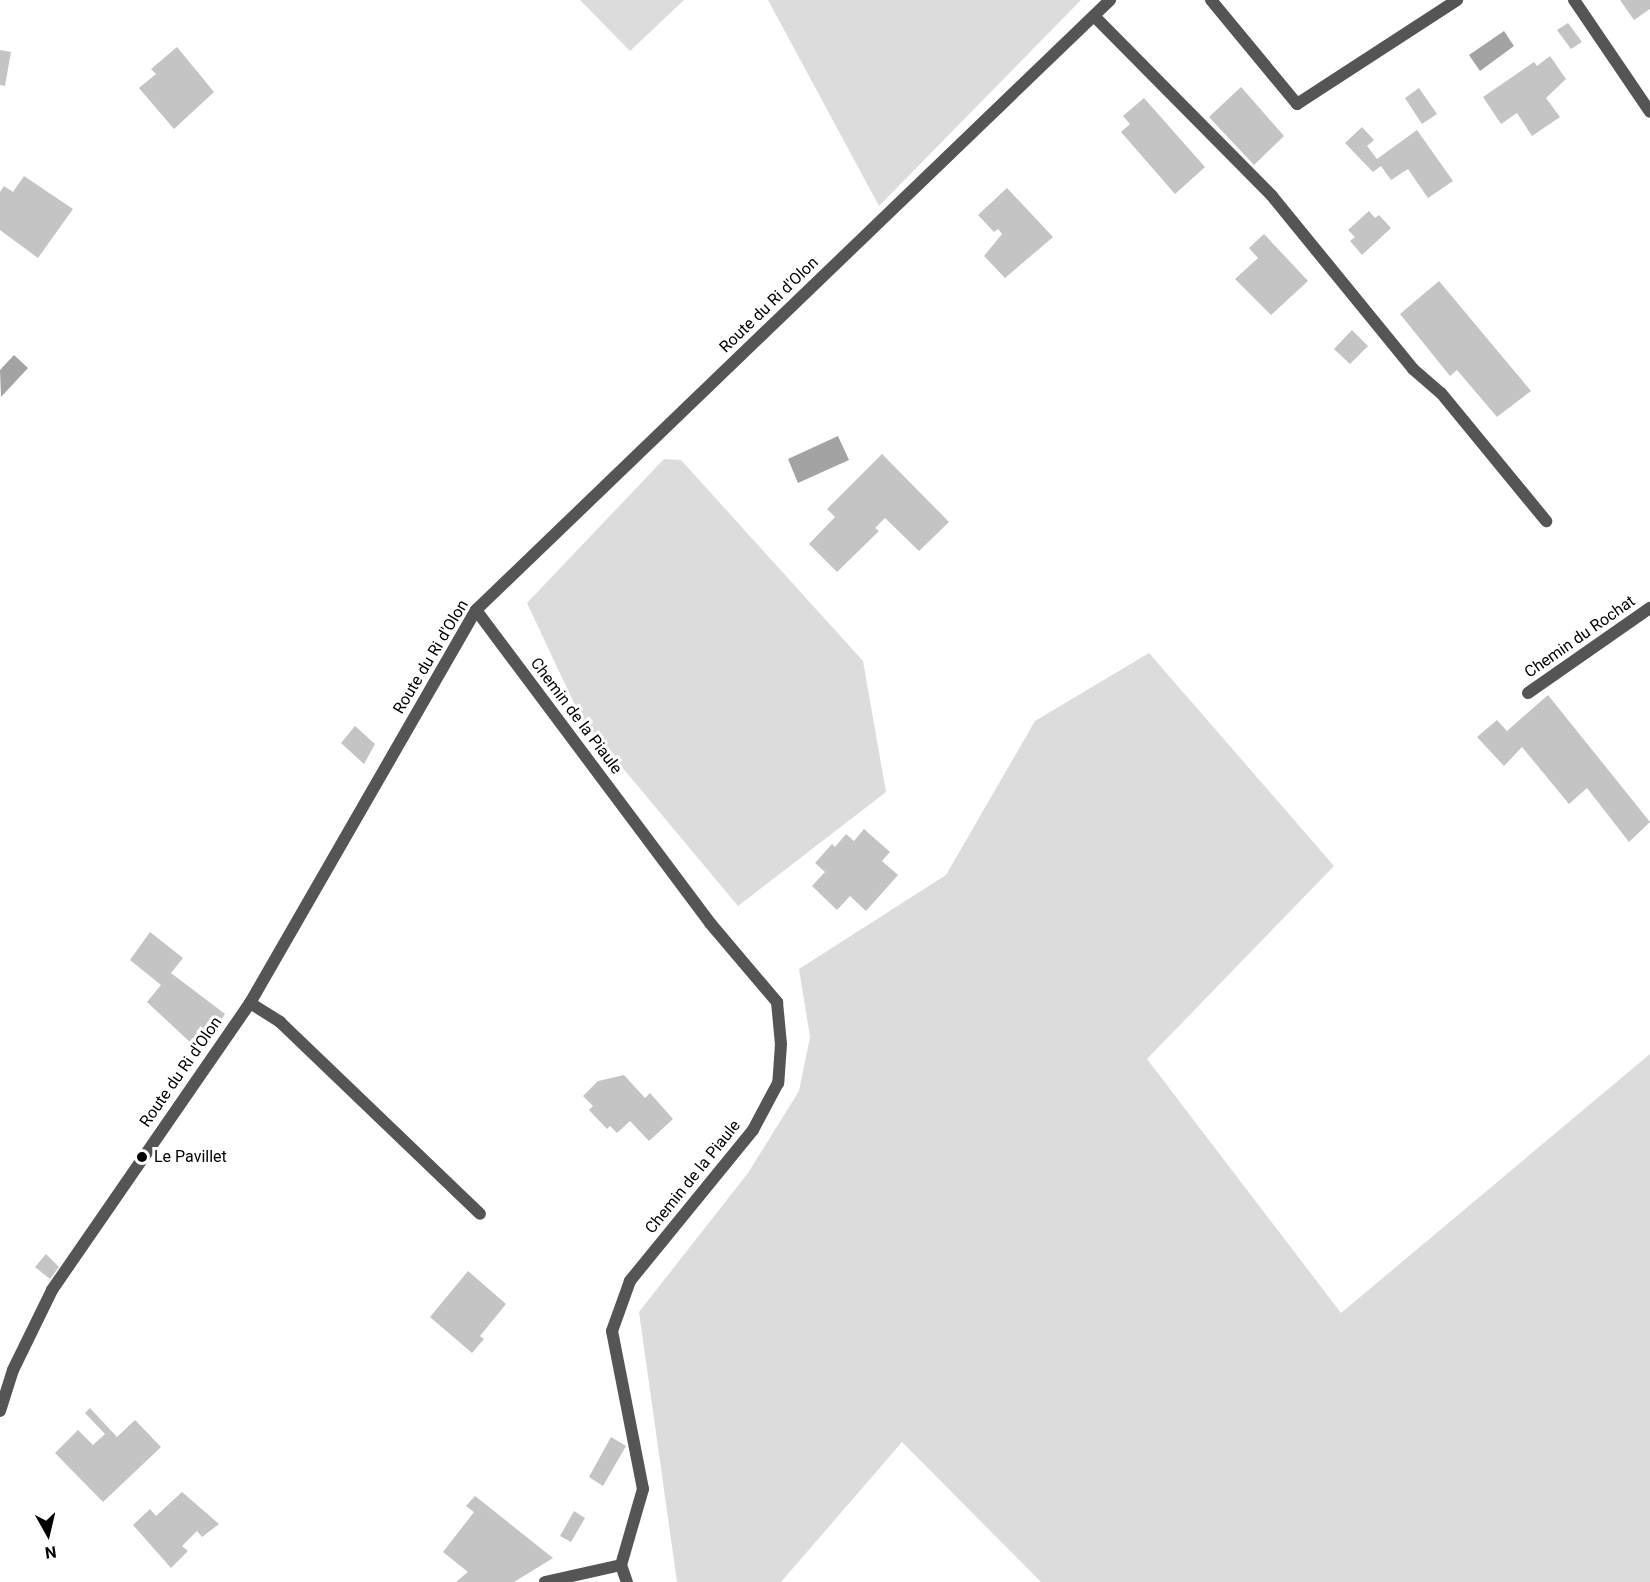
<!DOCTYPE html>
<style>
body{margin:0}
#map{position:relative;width:1650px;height:1582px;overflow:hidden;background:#fff;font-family:Roboto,sans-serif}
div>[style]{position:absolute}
.green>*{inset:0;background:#dcdcdc}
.water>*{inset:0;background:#a3a3a3}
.building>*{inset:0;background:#c4c4c4}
.lane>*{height:12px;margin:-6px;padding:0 6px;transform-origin:6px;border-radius:6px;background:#555}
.street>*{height:12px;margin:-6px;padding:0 6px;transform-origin:6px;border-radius:6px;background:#555}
.dots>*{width:16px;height:16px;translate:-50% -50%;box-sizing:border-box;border:3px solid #fff;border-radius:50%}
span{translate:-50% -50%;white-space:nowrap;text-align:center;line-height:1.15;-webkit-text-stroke:6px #fff;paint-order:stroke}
.street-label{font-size:16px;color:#000}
.poi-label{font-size:16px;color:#000}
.left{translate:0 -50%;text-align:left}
.north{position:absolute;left:18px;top:1504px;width:60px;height:60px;-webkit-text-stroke:4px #fff;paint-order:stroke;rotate:172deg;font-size:16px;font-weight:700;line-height:24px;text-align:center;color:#000}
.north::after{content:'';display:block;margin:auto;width:21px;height:27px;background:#000;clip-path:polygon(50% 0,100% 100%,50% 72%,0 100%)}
</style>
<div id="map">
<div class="green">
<i style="clip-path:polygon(580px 0,684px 0,630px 51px)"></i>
<i style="clip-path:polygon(768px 0,1081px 0,879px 206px)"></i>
<i style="clip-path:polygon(664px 459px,681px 460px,863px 661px,886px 792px,738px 906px,581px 718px,527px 603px)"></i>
<i style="clip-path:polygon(1149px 653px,1334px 866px,1147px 1059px,1341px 1313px,1650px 1054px,1650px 1582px,1041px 1582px,902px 1442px,781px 1582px,677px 1582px,639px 1312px,748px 1173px,799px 1091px,810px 1037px,799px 969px,946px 875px,1035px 721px)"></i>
</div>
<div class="water">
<i style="clip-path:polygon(1504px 31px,1514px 46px,1480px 71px,1469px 55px)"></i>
<i style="clip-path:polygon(14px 355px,28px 368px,1px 397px,0 370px)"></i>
<i style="clip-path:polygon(838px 436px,849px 460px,798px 483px,788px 459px)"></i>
</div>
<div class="building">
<i style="clip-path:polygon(1620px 0,1650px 0,1650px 9px,1634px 20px)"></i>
<i style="clip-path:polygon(1568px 23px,1582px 42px,1571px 49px,1557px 30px)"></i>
<i style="clip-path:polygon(177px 47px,214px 92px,174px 129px,139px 88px,156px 74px,151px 69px)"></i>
<i style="clip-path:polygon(0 50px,11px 52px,5px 86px,0 85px)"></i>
<i style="clip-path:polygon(1550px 56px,1566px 79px,1546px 98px,1560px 117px,1532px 136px,1517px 113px,1501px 124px,1483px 97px,1534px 62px,1537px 66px)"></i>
<i style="clip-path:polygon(1241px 87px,1284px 136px,1254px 165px,1209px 117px)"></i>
<i style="clip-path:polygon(1419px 88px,1437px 114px,1422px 124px,1405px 98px)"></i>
<i style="clip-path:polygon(1144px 98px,1205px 167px,1175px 194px,1121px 132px,1130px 124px,1123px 116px)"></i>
<i style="clip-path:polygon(1362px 127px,1374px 140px,1367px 146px,1377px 159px,1417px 130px,1453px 181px,1428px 198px,1408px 169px,1391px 180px,1381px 166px,1373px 172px,1345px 143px)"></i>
<i style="clip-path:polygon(24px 176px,73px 209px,38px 258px,0 230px,0 192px,4px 186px,13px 192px)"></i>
<i style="clip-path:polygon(1007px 188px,1053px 237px,1005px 278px,984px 256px,1002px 234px,998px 229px,994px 232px,978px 215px)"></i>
<i style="clip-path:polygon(1369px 211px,1375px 218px,1379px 215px,1391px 228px,1362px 255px,1350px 241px,1355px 237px,1348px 230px)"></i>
<i style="clip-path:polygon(1264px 234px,1308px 281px,1271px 315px,1235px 279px,1258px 258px,1249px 248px)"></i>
<i style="clip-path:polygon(1439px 281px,1531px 391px,1497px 417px,1457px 370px,1450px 376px,1400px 314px)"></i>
<i style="clip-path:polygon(1352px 330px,1368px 346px,1350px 364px,1334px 349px)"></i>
<i style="clip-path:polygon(882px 454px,949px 522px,919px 551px,885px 518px,875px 528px,879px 531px,837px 572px,809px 544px,835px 517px,827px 509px)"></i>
<i style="clip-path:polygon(1548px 695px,1650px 822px,1629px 842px,1587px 788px,1569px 804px,1522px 747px,1504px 766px,1477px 737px,1497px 720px,1507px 731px)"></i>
<i style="clip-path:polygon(355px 726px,375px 744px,364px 764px,341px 743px)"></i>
<i style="clip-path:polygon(864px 829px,890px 852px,882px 861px,898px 875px,866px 911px,850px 896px,837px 910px,812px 886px,825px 872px,815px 863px,832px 844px,835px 847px,846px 834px,854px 841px)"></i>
<i style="clip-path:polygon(150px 932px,183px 958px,171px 973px,225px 1014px,204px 1047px,195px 1039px,191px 1043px,147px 1002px,161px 985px,130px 960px)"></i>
<i style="clip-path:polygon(624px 1075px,645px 1098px,650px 1093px,673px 1119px,649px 1141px,630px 1121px,617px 1133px,610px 1126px,607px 1129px,589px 1110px,593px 1106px,583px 1096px,598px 1081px)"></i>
<i style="clip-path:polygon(46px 1254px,59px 1267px,50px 1279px,35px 1267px)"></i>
<i style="clip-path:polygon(468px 1271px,506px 1304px,480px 1336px,484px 1339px,472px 1353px,430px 1317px)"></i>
<i style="clip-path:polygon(90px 1408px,117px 1437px,135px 1420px,161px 1447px,103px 1502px,55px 1453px,78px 1430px,93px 1445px,105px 1434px,85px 1413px)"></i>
<i style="clip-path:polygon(611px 1437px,626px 1446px,603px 1486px,589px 1477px)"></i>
<i style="clip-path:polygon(182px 1492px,219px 1524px,202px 1537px,197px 1531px,182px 1546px,188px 1551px,171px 1568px,133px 1525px,150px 1509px,156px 1516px)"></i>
<i style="clip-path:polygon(475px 1496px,553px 1558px,514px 1582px,456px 1582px,468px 1572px,443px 1552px,474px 1512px,466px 1506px)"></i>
<i style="clip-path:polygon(574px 1511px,585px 1518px,571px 1542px,560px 1536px)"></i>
</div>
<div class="lane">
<i style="left:1211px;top:0;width:135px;rotate:50.4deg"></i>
<i style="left:1297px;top:104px;width:191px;rotate:-33deg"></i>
<i style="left:1574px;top:0;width:135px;rotate:55.8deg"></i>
<i style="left:1094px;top:16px;width:253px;rotate:45.3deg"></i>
<i style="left:1272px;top:196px;width:223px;rotate:50.8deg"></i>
<i style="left:1413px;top:369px;width:37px;rotate:41deg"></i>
<i style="left:1441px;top:393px;width:166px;rotate:50.6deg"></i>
<i style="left:250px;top:1003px;width:36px;rotate:32deg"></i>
<i style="left:280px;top:1022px;width:277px;rotate:43.8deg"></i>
</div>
<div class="street">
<i style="left:476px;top:610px;width:391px;rotate:53.2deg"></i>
<i style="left:710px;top:923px;width:104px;rotate:49.7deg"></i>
<i style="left:777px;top:1002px;width:42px;rotate:84.6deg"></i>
<i style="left:781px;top:1044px;width:39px;rotate:94deg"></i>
<i style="left:778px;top:1083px;width:53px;rotate:118deg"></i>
<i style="left:753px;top:1130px;width:195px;rotate:129.2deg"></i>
<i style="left:630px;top:1281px;width:53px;rotate:109.8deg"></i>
<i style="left:612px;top:1331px;width:161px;rotate:78.9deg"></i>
<i style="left:643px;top:1489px;width:79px;rotate:106.1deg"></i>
<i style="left:621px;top:1565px;width:78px;rotate:167.4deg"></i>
<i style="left:1528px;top:693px;width:149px;rotate:-34.9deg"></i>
<i style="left:0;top:1411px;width:43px;rotate:-72.4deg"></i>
<i style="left:13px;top:1370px;width:89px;rotate:-64deg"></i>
<i style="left:52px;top:1290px;width:349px;rotate:-55.4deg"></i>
<i style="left:250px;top:1003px;width:453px;rotate:-60.1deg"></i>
<i style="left:476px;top:610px;width:880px;rotate:-43.89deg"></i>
<i style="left:621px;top:1565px;width:18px;rotate:71deg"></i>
</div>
<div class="dots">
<i style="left:142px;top:1157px;background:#000"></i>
</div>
<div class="street-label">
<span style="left:769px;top:305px;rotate:-44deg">Route du Ri d'Olon</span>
<span style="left:1580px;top:637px;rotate:-35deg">Chemin du Rochat</span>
<span style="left:431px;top:657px;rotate:-59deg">Route du Ri d'Olon</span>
<span style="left:576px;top:716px;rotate:53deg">Chemin de la Piaule</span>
<span style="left:181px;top:1072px;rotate:-55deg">Route du Ri d'Olon</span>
<span style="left:693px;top:1177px;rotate:-51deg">Chemin de la Piaule</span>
</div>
<div class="poi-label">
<span class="left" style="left:154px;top:1157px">Le Pavillet</span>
</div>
<div class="north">N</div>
</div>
